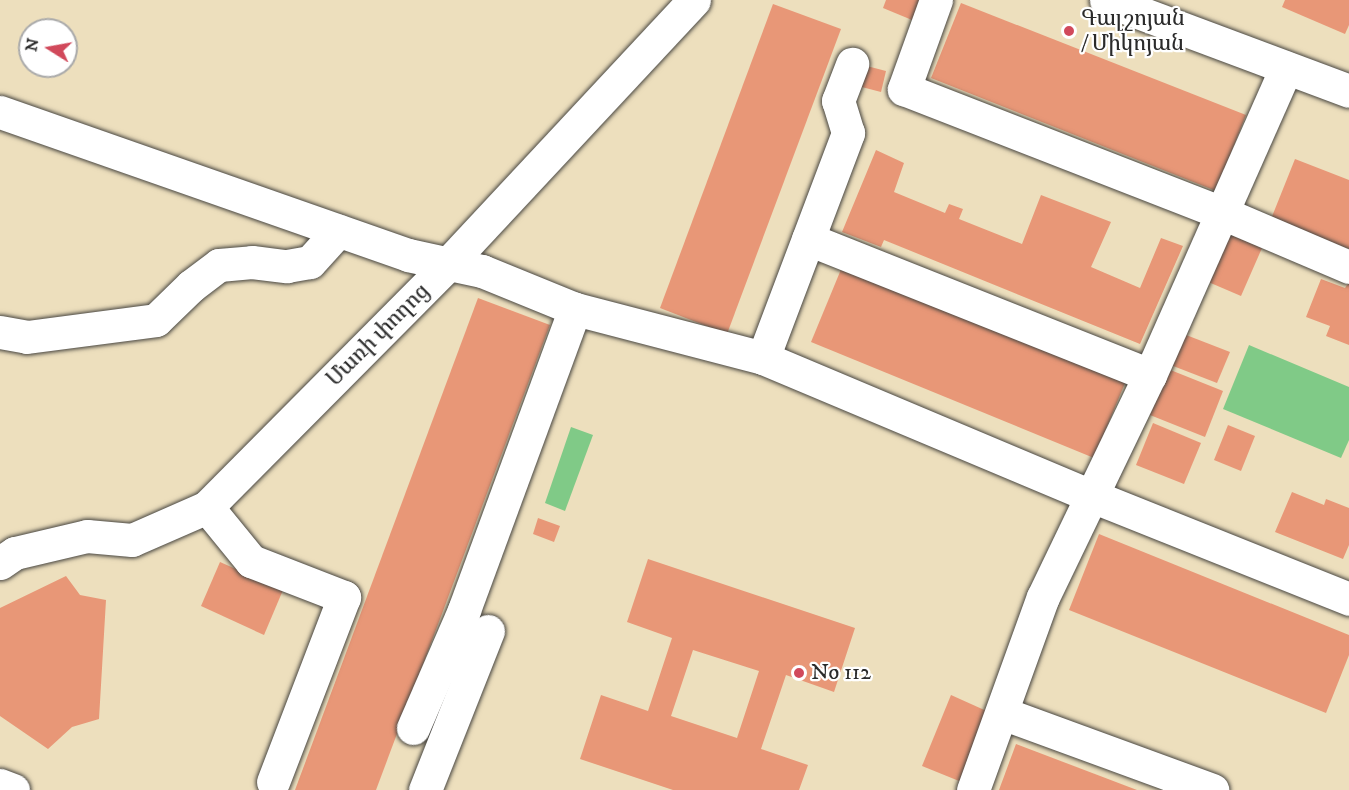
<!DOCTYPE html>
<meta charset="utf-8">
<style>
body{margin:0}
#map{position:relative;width:1349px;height:790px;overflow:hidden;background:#eddfbd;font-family:"IM FELL DW Pica","Noto Serif Armenian",serif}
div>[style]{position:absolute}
.green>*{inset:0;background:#80ca87}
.building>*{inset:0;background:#e89777}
.roads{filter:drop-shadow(0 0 2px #484641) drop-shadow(0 0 2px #484641)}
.minor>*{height:33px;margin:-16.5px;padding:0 16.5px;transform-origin:16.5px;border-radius:16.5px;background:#fff}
.major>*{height:33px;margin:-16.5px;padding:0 16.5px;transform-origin:16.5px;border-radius:16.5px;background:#fff}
.dots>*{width:16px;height:16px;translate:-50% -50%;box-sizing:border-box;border:3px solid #fff;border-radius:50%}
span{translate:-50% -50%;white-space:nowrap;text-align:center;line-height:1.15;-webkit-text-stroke:4.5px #fff;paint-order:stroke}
.poi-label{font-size:22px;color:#2b2b2b}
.left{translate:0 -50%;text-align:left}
.street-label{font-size:22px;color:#2b2b2b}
.north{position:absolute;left:18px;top:18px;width:60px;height:60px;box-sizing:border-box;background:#fff;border:2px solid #aaa;border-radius:50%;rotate:281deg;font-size:16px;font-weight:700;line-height:24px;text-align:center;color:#2b2b2b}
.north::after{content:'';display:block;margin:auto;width:21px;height:27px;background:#d1495b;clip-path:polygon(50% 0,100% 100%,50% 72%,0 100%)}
</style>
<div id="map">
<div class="green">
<i style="clip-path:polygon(1249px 345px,1349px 387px,1349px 440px,1341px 458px,1223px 409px)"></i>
<i style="clip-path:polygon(571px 427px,593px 435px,565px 511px,545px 503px)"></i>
</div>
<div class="building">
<i style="clip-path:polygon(886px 0,921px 0,912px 20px,883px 8px)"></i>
<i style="clip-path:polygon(1285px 0,1349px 0,1349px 25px,1345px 34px,1282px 7px)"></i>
<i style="clip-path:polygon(961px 3px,1246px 115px,1216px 191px,931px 78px)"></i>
<i style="clip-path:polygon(773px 4px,841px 29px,727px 334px,660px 308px)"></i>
<i style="clip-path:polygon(859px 64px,886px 71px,881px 92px,854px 85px)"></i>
<i style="clip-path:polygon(876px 150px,904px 163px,894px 192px,945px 213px,949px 204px,963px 209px,959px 219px,1022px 244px,1041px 195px,1111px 222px,1091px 267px,1140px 288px,1161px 238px,1183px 246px,1140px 344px,884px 240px,881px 247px,842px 232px)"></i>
<i style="clip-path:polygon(1295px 159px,1349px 180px,1349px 249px,1271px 219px)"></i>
<i style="clip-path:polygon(1226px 233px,1262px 248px,1241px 296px,1206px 281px)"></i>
<i style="clip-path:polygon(842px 267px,1125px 383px,1094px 458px,811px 342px)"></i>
<i style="clip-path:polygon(1321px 279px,1345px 288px,1349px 282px,1349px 345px,1326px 336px,1330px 326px,1306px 317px)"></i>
<i style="clip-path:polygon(478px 298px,550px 325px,376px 790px,295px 790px)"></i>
<i style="clip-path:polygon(1181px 333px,1230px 352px,1217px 383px,1168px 364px)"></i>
<i style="clip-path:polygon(1168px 369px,1223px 391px,1205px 437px,1150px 415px)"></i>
<i style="clip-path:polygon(1153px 423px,1201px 443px,1184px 484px,1136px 465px)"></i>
<i style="clip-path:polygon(1228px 425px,1255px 436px,1241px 471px,1214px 460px)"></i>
<i style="clip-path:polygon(1292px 492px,1324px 505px,1326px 499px,1349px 508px,1349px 545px,1343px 559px,1275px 532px)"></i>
<i style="clip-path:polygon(538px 518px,560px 526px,554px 542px,533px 534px)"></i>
<i style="clip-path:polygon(1099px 534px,1349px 635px,1349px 655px,1326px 713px,1069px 610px)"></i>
<i style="clip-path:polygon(evenodd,648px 559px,855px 628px,834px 692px,786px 675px,761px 749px,808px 765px,799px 790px,673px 790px,580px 759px,601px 695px,648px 711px,672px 638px,627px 622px,648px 559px,693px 650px,759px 671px,737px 738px,671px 716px,693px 650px)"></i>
<i style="clip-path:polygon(220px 562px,283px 590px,264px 635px,201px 606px)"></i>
<i style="clip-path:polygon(66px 576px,80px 595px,106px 600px,99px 719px,72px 727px,48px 749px,0 716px,0 608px)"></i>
<i style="clip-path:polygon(951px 695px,991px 713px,964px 783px,922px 766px)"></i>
<i style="clip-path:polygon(1016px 744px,1137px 790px,999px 790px)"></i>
</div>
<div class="roads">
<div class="minor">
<i style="left:936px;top:0;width:95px;rotate:109.8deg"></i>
<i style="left:904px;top:89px;width:339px;rotate:21.3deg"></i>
<i style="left:1220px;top:212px;width:140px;rotate:23.1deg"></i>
<i style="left:0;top:112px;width:432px;rotate:19.3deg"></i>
<i style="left:408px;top:255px;width:76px;rotate:12.2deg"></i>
<i style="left:482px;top:271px;width:100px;rotate:22.2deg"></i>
<i style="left:575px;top:309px;width:194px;rotate:14.6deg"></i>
<i style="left:763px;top:358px;width:241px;rotate:-69.3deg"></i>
<i style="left:848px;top:133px;width:34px;rotate:-107deg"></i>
<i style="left:838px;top:101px;width:40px;rotate:-69deg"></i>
<i style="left:808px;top:239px;width:368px;rotate:21.7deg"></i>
<i style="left:0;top:332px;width:27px;rotate:10deg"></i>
<i style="left:27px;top:337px;width:130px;rotate:-7.5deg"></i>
<i style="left:156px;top:320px;width:49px;rotate:-44.2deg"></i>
<i style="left:191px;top:286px;width:35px;rotate:-37deg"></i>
<i style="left:219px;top:265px;width:33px;rotate:-5deg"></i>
<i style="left:252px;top:262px;width:35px;rotate:7deg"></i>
<i style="left:287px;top:266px;width:23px;rotate:-10deg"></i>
<i style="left:310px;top:262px;width:42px;rotate:-47.9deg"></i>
<i style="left:763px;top:358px;width:357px;rotate:22.8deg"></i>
<i style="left:1092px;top:496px;width:277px;rotate:21.8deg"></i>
<i style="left:207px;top:507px;width:70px;rotate:50.8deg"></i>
<i style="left:251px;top:561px;width:100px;rotate:21.2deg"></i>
<i style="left:344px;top:597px;width:198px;rotate:111deg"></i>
<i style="left:0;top:563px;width:18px;rotate:-34deg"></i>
<i style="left:15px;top:553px;width:74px;rotate:-13.3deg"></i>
<i style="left:87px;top:536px;width:45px;rotate:5.1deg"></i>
<i style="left:132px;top:540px;width:82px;rotate:-23.7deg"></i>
<i style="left:207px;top:507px;width:341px;rotate:-45.2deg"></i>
<i style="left:447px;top:265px;width:362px;rotate:-47deg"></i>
<i style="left:1002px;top:713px;width:224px;rotate:20.1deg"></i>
<i style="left:413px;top:728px;width:129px;rotate:-66.6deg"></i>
<i style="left:464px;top:610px;width:321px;rotate:-69.8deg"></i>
<i style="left:0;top:785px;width:14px;rotate:21deg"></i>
<i style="left:425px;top:790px;width:171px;rotate:-68.4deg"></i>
<i style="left:973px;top:790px;width:205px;rotate:-70.1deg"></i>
<i style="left:1043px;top:597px;width:246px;rotate:-64.3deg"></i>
<i style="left:1150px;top:375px;width:336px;rotate:-66.1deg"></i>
</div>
<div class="major">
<i style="left:1106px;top:0;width:259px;rotate:20.5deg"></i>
</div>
</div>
<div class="dots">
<i style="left:1069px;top:31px;background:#d1495b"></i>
<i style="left:799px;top:673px;background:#d1495b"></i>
</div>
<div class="poi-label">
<span class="left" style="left:1081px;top:31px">Գալշոյան<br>/ Միկոյան</span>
<span class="left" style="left:811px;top:673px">No 112</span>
</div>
<div class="street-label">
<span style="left:378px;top:335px;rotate:-45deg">Մառի փողոց</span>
</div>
<div class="north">N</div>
</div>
